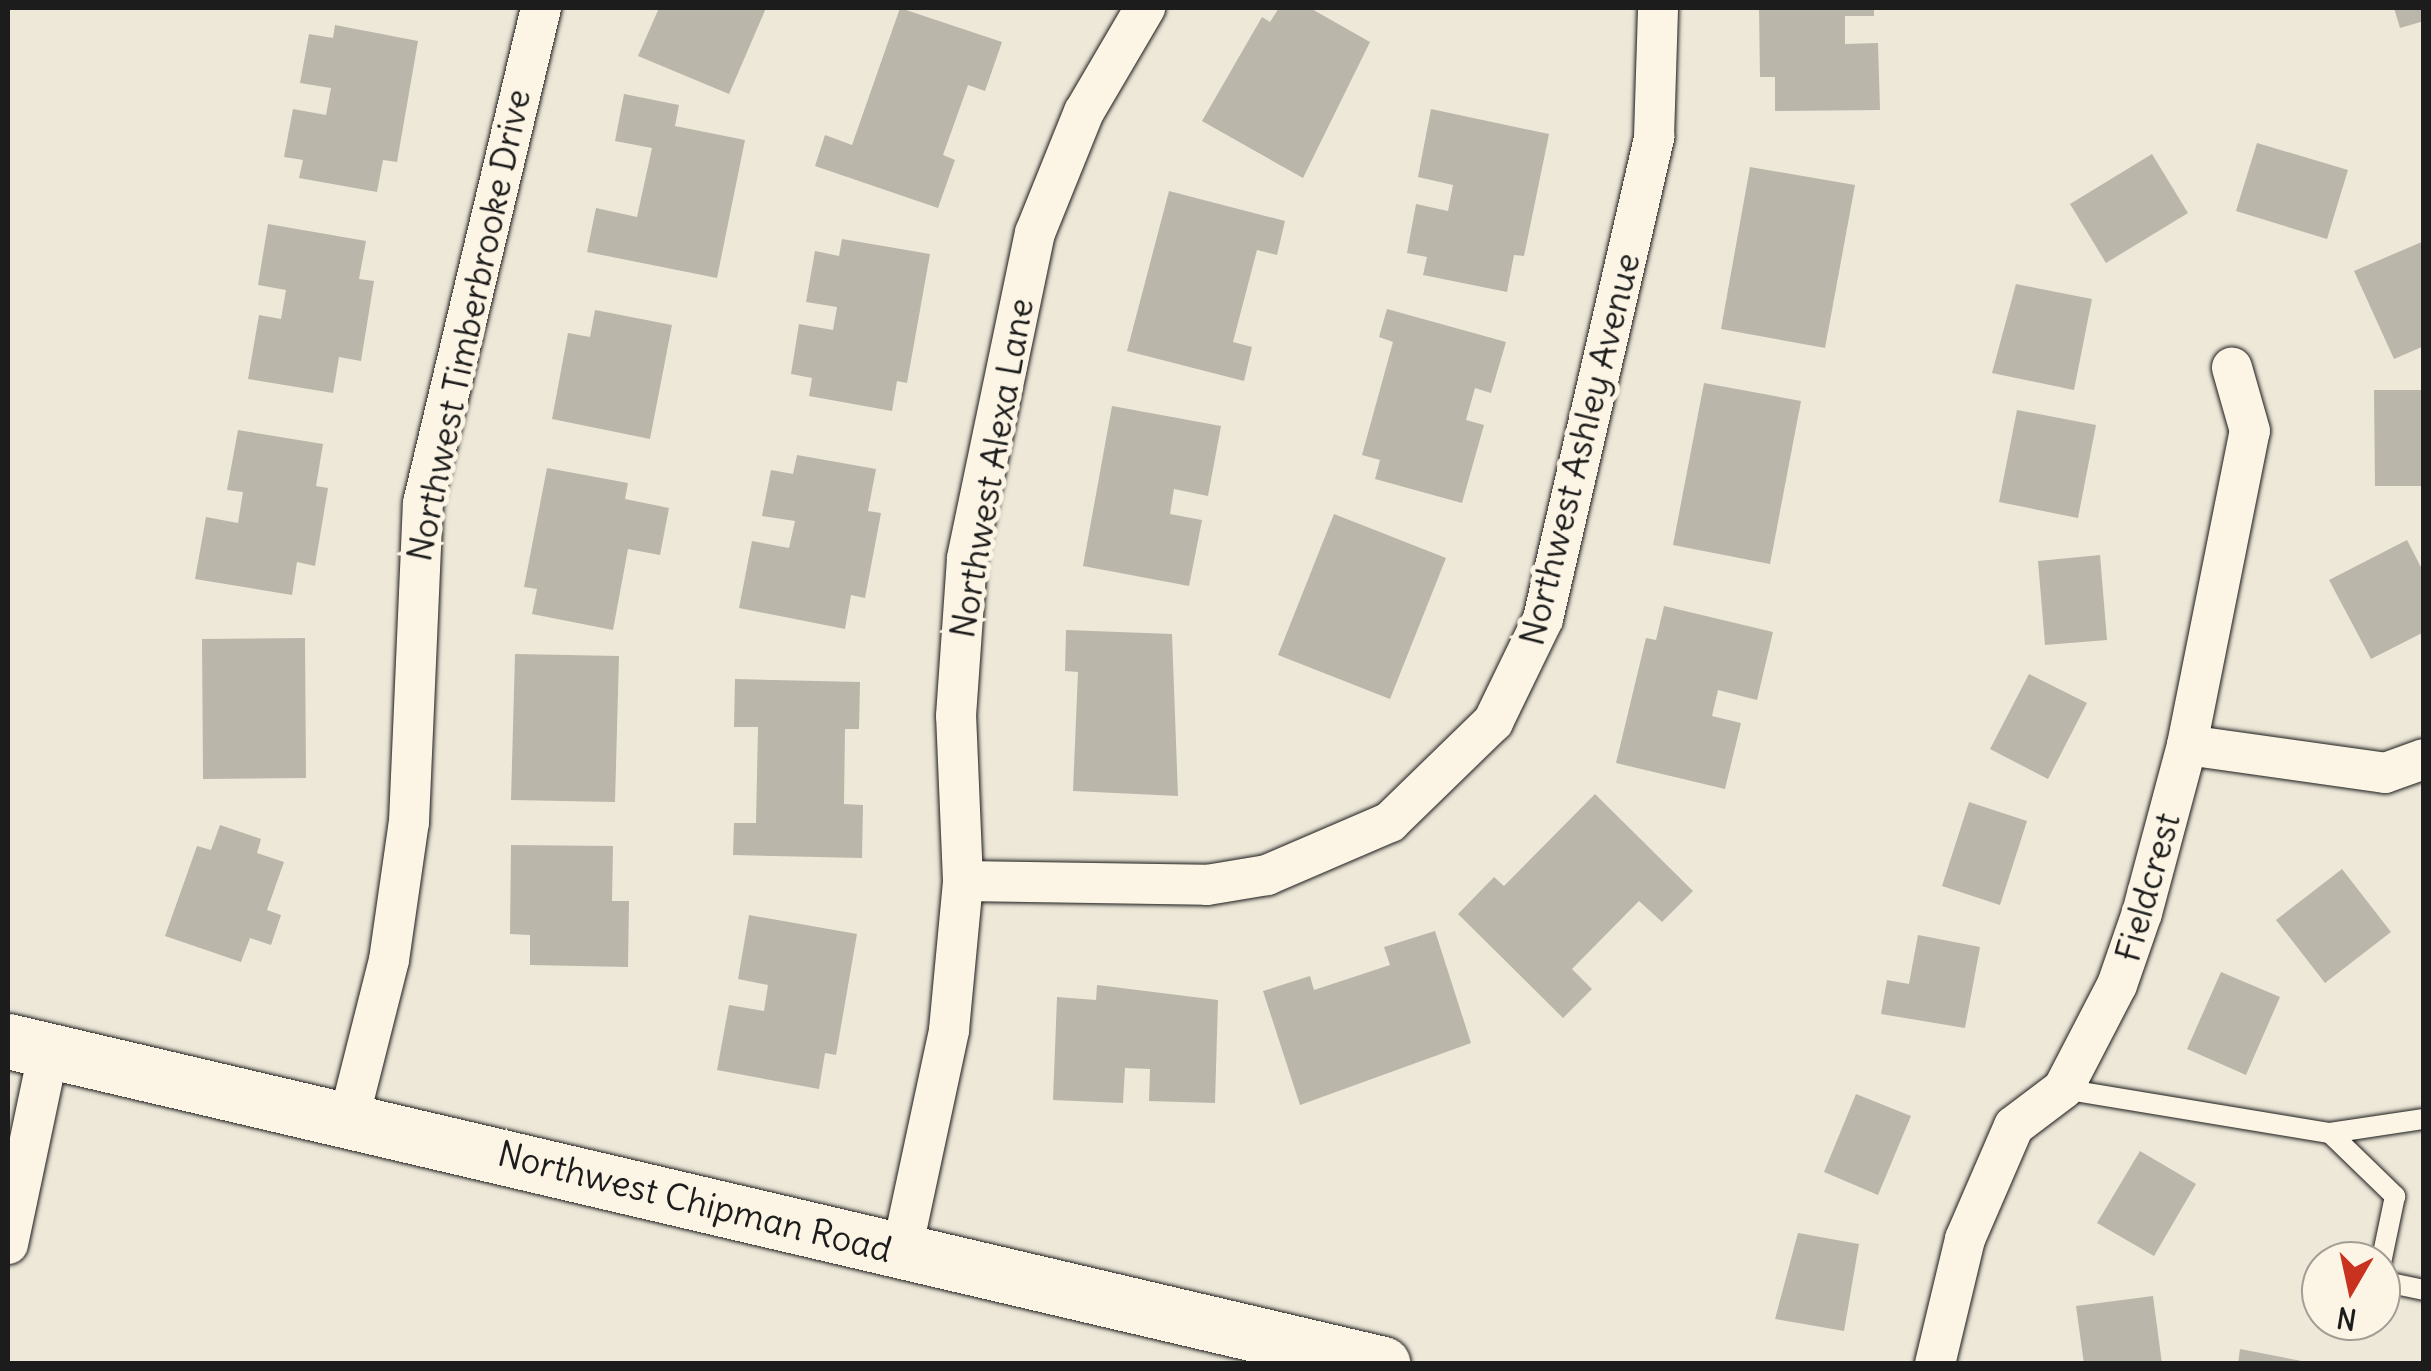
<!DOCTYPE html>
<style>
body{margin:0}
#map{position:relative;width:2431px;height:1371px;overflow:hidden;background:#eee8d9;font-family:Delius,sans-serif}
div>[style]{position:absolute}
.building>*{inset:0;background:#bab6aa}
.roads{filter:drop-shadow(0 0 2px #1c1c1c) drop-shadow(0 0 2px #1c1c1c)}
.service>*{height:20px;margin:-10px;padding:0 10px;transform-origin:10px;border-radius:10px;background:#fcf5e5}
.minor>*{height:40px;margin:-20px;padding:0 20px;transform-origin:20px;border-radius:20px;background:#fcf5e5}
.secondary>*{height:55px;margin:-27.5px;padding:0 27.5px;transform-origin:27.5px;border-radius:27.5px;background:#fcf5e5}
span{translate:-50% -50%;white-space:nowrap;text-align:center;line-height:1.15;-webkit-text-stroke:10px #fcf5e5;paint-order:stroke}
.street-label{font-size:35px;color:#1c1c1c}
.frame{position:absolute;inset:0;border:10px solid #1c1c1c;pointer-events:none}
.north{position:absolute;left:2301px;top:1241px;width:100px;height:100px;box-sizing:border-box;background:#fcf5e5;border:2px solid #a29e95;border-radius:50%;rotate:189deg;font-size:28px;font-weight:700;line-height:40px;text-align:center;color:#1c1c1c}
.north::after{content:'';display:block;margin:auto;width:35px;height:45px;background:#c8321e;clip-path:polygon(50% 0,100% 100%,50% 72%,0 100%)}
</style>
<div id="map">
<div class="building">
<i style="clip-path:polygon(659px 8px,766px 8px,729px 94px,638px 56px)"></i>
<i style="clip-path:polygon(900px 8px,1002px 42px,985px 91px,968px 85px,943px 155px,955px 160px,938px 208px,815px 166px,825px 135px,852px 145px)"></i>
<i style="clip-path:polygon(1279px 8px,1310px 8px,1370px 42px,1303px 178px,1202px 121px,1262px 17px,1270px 22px)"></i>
<i style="clip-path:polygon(1759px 8px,1874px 8px,1874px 16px,1845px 16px,1845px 44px,1878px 43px,1880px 110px,1775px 111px,1775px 77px,1760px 77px)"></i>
<i style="clip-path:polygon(2394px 8px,2424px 8px,2424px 21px,2400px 28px)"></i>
<i style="clip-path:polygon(335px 25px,418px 41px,397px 162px,383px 160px,377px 192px,299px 178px,303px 160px,284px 157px,293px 109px,326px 115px,331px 88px,300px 83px,309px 34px,333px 38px)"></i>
<i style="clip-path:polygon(624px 94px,679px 105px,675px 126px,745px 140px,717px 278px,587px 252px,596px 208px,637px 217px,652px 148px,615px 141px)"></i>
<i style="clip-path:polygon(1431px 109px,1549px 134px,1524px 256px,1514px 255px,1507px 292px,1423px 275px,1427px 257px,1407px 253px,1416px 204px,1448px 211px,1453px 185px,1418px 177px)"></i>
<i style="clip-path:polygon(2257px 143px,2348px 170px,2327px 239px,2236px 211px)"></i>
<i style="clip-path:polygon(2152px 154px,2188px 213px,2106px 263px,2070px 204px)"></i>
<i style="clip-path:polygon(1750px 167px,1855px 185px,1825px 348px,1721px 329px)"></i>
<i style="clip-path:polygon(1169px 191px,1285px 221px,1277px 255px,1257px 250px,1233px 342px,1252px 347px,1244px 381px,1127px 351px)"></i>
<i style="clip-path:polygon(268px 224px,366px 241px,359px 279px,374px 281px,361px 361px,339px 357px,333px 393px,248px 379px,259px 315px,281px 319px,286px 290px,258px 285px)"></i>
<i style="clip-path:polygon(842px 239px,930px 254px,907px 383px,897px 381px,892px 411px,809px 396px,812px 378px,791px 374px,799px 324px,833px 330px,837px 307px,806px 302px,815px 251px,839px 256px)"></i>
<i style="clip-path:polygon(2424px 241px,2424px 346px,2394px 359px,2354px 271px)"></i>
<i style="clip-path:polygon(2016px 284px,2092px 299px,2074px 390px,1992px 373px)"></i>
<i style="clip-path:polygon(1387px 309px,1506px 342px,1491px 393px,1475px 388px,1466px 420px,1484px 425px,1462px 503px,1375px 479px,1380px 460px,1362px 455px,1393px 342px,1379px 337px)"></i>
<i style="clip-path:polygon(595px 310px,672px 325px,650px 439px,552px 419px,568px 333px,590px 337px)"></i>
<i style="clip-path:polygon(1704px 383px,1801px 401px,1770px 564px,1673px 545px)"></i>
<i style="clip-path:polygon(2374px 390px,2424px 390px,2424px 486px,2375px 486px)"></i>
<i style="clip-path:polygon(1112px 406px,1221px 426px,1208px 496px,1174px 489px,1170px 514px,1202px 520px,1189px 586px,1083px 566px)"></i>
<i style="clip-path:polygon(2017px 410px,2096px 425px,2078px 518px,1999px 502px)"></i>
<i style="clip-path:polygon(238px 430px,323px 444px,316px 486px,328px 488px,315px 566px,297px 562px,292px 595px,195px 579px,206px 517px,238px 523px,243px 492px,227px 490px)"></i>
<i style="clip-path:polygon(797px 455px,876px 469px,868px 511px,881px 513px,865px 598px,851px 595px,845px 629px,739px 608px,752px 541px,789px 548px,795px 521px,762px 516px,771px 470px,793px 474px)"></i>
<i style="clip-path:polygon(547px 468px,628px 483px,625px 499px,669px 508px,660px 555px,628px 549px,613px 630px,532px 614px,537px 589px,524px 587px)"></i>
<i style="clip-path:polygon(1334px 514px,1446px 558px,1390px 699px,1278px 655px)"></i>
<i style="clip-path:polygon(2407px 540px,2424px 573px,2424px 632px,2371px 659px,2329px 580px)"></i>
<i style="clip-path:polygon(2100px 555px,2107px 640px,2045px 645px,2038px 561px)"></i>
<i style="clip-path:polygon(1664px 606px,1773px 632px,1757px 700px,1718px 690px,1712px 716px,1741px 723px,1725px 789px,1616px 763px,1646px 638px,1656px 640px)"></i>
<i style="clip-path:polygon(1066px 630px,1172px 634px,1178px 796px,1073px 791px,1078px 672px,1065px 671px)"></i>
<i style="clip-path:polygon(305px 638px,306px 778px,203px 779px,202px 639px)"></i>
<i style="clip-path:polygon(515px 654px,619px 656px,615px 802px,511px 800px)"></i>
<i style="clip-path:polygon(2029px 674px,2087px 703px,2048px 779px,1990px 749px)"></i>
<i style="clip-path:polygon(735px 679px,860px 682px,859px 729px,845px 729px,844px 804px,863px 805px,862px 858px,733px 855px,734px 823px,756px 823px,758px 727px,734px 727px)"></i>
<i style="clip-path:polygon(1595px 794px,1693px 891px,1662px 922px,1639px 901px,1572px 969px,1592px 989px,1563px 1018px,1458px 914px,1494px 877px,1504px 886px)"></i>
<i style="clip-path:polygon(1969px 802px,2027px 821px,2000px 905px,1942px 886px)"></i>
<i style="clip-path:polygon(220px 825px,261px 839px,257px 853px,284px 862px,267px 910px,281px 915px,271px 945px,250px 938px,241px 962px,165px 936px,197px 846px,211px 850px)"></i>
<i style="clip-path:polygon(511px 845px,613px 846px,612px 901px,629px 901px,628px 967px,530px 965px,530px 935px,510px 934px)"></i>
<i style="clip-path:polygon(2342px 869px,2391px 932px,2325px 983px,2276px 920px)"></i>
<i style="clip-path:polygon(749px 915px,857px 934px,836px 1055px,825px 1053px,819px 1089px,717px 1070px,729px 1005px,764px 1011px,768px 985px,738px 979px)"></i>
<i style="clip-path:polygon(1435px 931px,1471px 1043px,1300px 1105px,1263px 991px,1310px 976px,1314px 990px,1390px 965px,1384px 947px)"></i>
<i style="clip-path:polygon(1918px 935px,1980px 947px,1965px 1028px,1881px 1014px,1887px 980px,1909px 984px)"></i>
<i style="clip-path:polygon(2221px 972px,2280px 997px,2246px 1075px,2187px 1049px)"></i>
<i style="clip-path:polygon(1097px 985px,1218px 1000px,1215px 1103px,1149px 1101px,1150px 1069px,1125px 1068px,1123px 1103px,1053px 1100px,1057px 997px,1096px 1000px)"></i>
<i style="clip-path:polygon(1856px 1094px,1911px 1116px,1878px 1195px,1824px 1172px)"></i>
<i style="clip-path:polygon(2140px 1151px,2196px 1184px,2154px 1256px,2097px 1223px)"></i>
<i style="clip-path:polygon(1798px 1233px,1859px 1244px,1844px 1331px,1775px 1319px)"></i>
<i style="clip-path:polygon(2153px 1296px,2162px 1364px,2084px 1364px,2076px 1306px)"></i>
<i style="clip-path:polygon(2240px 1349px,2307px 1362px,2307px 1364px,2238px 1364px)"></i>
</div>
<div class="roads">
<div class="service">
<i style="left:2063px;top:1089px;width:271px;rotate:9.4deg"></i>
<i style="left:2330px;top:1133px;width:91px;rotate:44.1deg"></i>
<i style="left:2395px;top:1196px;width:68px;rotate:101.8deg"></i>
<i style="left:2330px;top:1133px;width:95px;rotate:-8.5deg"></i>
<i style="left:2381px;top:1281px;width:44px;rotate:11.8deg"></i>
</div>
<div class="minor">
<i style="left:2187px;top:745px;width:200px;rotate:8deg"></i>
<i style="left:2385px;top:773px;width:41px;rotate:-19.7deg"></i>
<i style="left:963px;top:881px;width:244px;rotate:0.9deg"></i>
<i style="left:1207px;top:885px;width:61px;rotate:-9.5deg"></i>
<i style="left:1267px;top:875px;width:134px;rotate:-23.3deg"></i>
<i style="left:1390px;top:822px;width:144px;rotate:-44.2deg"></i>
<i style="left:1493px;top:722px;width:114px;rotate:-64.1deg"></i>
<i style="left:1543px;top:619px;width:495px;rotate:-77deg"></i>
<i style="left:1654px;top:137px;width:129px;rotate:-88.2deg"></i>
<i style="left:349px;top:1118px;width:163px;rotate:-75.8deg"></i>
<i style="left:389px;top:960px;width:139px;rotate:-81.8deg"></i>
<i style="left:409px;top:822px;width:319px;rotate:-87.5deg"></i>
<i style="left:423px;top:503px;width:509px;rotate:-76.59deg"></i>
<i style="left:8px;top:1244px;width:198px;rotate:-78.1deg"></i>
<i style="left:902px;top:1250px;width:225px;rotate:-77.9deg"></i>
<i style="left:949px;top:1030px;width:150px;rotate:-84.6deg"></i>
<i style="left:963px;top:881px;width:165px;rotate:-92.4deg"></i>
<i style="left:956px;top:716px;width:158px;rotate:-86deg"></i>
<i style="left:967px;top:558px;width:332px;rotate:-78.2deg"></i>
<i style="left:1035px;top:233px;width:131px;rotate:-68deg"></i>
<i style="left:1084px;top:112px;width:121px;rotate:-59.6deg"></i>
<i style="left:1935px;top:1364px;width:129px;rotate:-76.5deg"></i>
<i style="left:1965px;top:1239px;width:123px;rotate:-66.6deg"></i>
<i style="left:2014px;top:1126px;width:61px;rotate:-37.1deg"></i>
<i style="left:2063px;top:1089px;width:117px;rotate:-62.6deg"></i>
<i style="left:2117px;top:985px;width:76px;rotate:-70.9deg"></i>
<i style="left:2142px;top:913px;width:174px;rotate:-75deg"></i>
<i style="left:2187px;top:745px;width:320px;rotate:-78.7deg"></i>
<i style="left:2250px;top:431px;width:66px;rotate:-105.9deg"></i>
</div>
<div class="secondary">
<i style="left:8px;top:1041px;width:1412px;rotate:13.22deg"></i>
</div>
</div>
<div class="street-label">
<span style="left:468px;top:325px;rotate:-78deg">Northwest Timberbrooke Drive</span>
<span style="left:1579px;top:449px;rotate:-76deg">Northwest Ashley Avenue</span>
<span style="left:991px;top:468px;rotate:-80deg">Northwest Alexa Lane</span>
<span style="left:2147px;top:887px;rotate:-74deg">Fieldcrest</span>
<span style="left:695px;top:1201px;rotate:14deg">Northwest Chipman Road</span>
</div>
<div class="frame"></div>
<div class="north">N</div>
</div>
